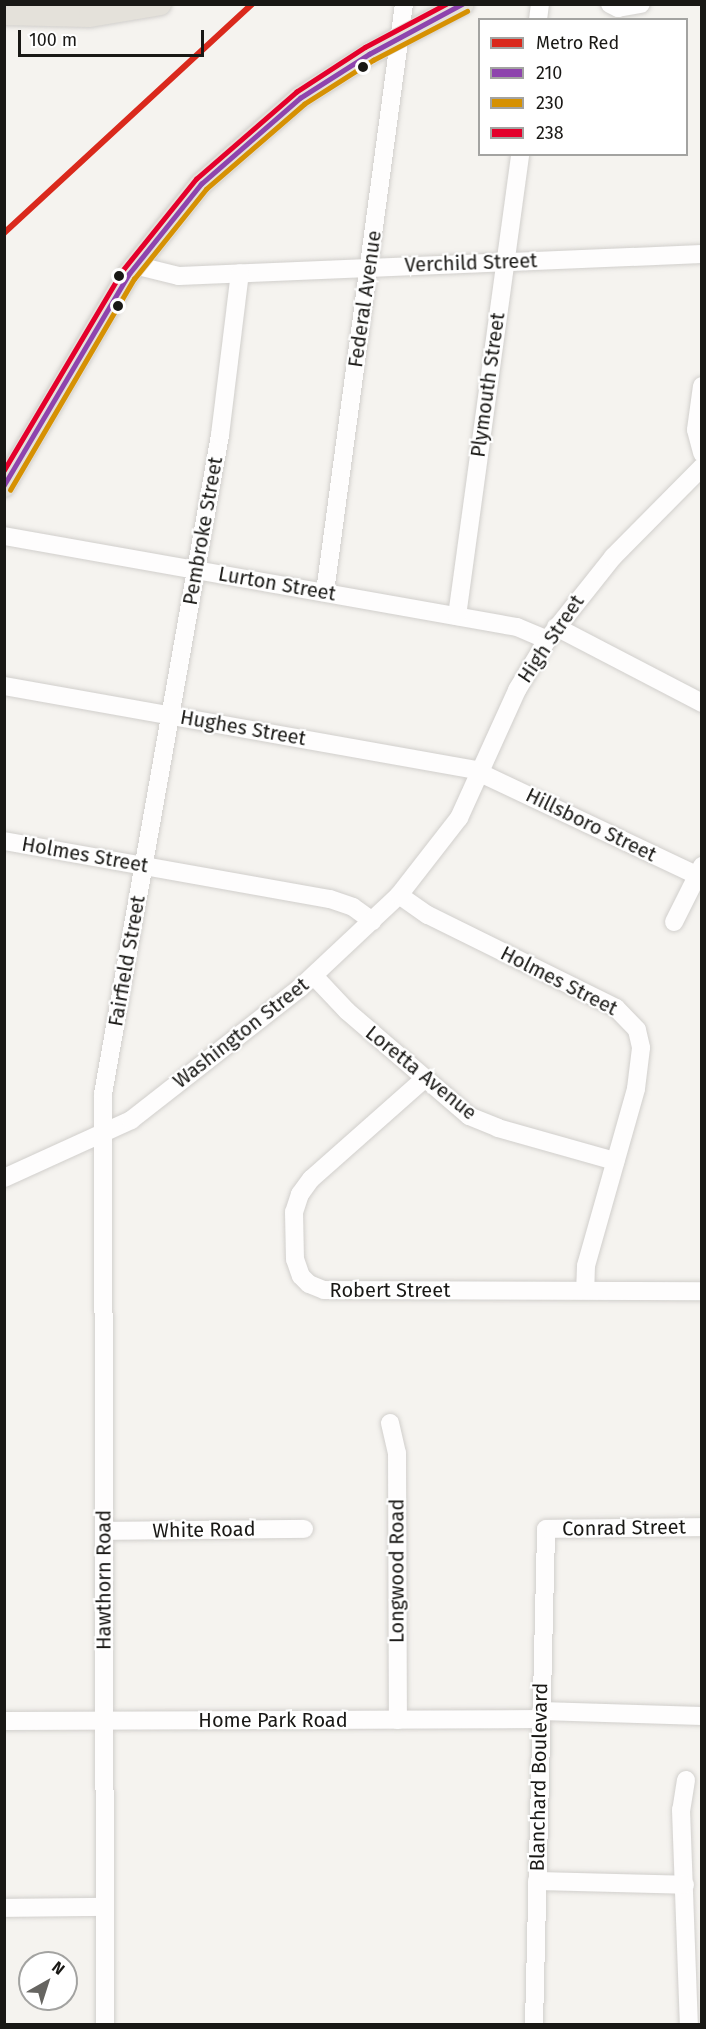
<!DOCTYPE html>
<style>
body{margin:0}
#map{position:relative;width:706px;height:2029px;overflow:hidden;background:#f5f3ef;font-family:"Fira Sans",sans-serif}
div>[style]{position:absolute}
.roads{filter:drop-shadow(0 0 2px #d1cfcc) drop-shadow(0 0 2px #d1cfcc)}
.minor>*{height:18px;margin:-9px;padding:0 9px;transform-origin:9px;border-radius:9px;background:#fefdfd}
.major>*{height:22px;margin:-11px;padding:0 11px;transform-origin:11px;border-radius:11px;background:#e4e1da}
.bus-1>*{height:4.5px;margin:-2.25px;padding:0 2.25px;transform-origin:2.25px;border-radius:2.25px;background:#8e44ad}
.bus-2>*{height:4.5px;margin:-2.25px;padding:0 2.25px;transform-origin:2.25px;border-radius:2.25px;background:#d69103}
.bus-3>*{height:4.5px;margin:-2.25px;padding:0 2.25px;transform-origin:2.25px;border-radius:2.25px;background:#e4002b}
.metro-1>*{height:6px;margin:-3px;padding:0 3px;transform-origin:3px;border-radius:3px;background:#da291c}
.dots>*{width:16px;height:16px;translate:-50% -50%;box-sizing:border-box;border:3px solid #fff;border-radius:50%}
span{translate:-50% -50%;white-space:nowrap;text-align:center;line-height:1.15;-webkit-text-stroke:4.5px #fff;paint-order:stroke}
.street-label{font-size:20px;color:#191815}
.frame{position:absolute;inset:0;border:6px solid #191815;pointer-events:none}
.legend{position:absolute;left:478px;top:18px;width:210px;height:138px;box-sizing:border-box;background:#fff;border:2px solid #a3a3a1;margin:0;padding:8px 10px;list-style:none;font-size:18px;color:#191815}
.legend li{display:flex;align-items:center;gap:12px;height:30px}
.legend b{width:30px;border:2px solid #a3a3a1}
.north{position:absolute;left:18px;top:1951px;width:60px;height:60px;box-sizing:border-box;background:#fff;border:2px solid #a3a3a1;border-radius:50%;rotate:39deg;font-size:16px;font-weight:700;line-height:24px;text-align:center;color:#191815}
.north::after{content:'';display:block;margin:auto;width:21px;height:27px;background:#666561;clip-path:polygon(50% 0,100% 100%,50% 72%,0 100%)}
.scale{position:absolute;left:18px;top:30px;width:186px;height:27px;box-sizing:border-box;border:3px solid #191815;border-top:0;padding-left:8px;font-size:18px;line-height:21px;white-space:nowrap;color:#191815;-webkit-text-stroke:4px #fff;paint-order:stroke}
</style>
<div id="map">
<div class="roads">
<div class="minor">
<i style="left:610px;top:4px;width:9px;rotate:27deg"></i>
<i style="left:618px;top:8px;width:23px;rotate:-10deg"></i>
<i style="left:538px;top:20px;width:16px;rotate:-83deg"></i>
<i style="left:134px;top:265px;width:46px;rotate:13.7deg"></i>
<i style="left:179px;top:276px;width:523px;rotate:-2.41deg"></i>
<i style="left:702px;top:386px;width:44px;rotate:97.8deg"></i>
<i style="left:696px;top:430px;width:24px;rotate:75deg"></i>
<i style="left:4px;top:536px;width:521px;rotate:10.06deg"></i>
<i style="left:517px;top:627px;width:33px;rotate:23deg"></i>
<i style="left:325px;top:592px;width:593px;rotate:-82.35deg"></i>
<i style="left:457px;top:616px;width:466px;rotate:-82.2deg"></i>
<i style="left:556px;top:627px;width:165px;rotate:27.5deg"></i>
<i style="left:4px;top:686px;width:477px;rotate:10.1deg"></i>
<i style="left:474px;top:770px;width:252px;rotate:25.3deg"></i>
<i style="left:4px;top:841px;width:331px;rotate:10.1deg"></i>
<i style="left:330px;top:899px;width:24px;rotate:19deg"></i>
<i style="left:353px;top:907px;width:24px;rotate:36deg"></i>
<i style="left:399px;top:895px;width:35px;rotate:35deg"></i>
<i style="left:428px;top:915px;width:210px;rotate:26.3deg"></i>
<i style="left:616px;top:1008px;width:30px;rotate:46deg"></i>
<i style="left:637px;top:1030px;width:18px;rotate:77deg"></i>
<i style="left:641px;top:1048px;width:41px;rotate:97deg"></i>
<i style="left:636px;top:1089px;width:184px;rotate:105.8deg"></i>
<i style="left:586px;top:1266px;width:24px;rotate:92deg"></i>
<i style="left:674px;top:922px;width:63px;rotate:-63.4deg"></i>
<i style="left:314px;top:976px;width:48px;rotate:46.7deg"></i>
<i style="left:347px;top:1011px;width:161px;rotate:40.7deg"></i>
<i style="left:469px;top:1116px;width:31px;rotate:22deg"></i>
<i style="left:498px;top:1128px;width:122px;rotate:15.8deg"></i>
<i style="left:423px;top:1080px;width:149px;rotate:138.5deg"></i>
<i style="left:311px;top:1179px;width:19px;rotate:126deg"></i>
<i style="left:300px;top:1194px;width:19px;rotate:108deg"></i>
<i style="left:294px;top:1212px;width:47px;rotate:88.8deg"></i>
<i style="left:295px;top:1259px;width:18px;rotate:71deg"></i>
<i style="left:301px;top:1276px;width:11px;rotate:45deg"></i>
<i style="left:309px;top:1284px;width:16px;rotate:22deg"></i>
<i style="left:324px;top:1290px;width:378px;rotate:0.2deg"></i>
<i style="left:4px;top:1178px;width:140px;rotate:-24.5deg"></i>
<i style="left:131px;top:1120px;width:214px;rotate:-38deg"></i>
<i style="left:300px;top:988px;width:136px;rotate:-43.2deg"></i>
<i style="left:399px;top:895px;width:98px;rotate:-52.1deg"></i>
<i style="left:459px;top:818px;width:141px;rotate:-65.6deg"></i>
<i style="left:517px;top:690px;width:58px;rotate:-59deg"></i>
<i style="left:547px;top:640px;width:106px;rotate:-51.5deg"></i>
<i style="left:613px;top:557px;width:127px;rotate:-45.3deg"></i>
<i style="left:390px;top:1423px;width:31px;rotate:77deg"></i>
<i style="left:397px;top:1453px;width:267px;rotate:89.8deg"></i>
<i style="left:104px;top:1531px;width:200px;rotate:-0.6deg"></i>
<i style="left:541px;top:1711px;width:161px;rotate:1.8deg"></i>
<i style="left:4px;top:1721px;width:537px;rotate:-0.21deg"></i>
<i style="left:686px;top:1780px;width:30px;rotate:99deg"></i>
<i style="left:681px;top:1810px;width:214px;rotate:87.9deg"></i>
<i style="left:537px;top:1881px;width:148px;rotate:1.5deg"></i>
<i style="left:4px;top:1908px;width:100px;rotate:-0.6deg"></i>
<i style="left:105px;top:2024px;width:930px;rotate:-90.12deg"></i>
<i style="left:103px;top:1094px;width:669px;rotate:-79.93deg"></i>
<i style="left:220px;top:435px;width:163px;rotate:-83deg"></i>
<i style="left:534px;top:2024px;width:495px;rotate:-88.6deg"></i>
<i style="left:546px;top:1529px;width:156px;rotate:-0.7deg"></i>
</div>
<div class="major">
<i style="left:4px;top:14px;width:86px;rotate:1.3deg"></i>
<i style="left:90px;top:16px;width:71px;rotate:-9.7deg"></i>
<i style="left:4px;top:486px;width:245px;rotate:-59.6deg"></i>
<i style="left:128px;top:275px;width:117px;rotate:-51.3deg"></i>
<i style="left:201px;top:184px;width:131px;rotate:-41deg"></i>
<i style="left:300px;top:98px;width:82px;rotate:-32.5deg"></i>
<i style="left:369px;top:54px;width:106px;rotate:-28deg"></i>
</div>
</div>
<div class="bus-1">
<i style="left:4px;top:485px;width:244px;rotate:-59.4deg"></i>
<i style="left:128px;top:275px;width:117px;rotate:-51.3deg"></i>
<i style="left:201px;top:184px;width:131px;rotate:-41deg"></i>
<i style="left:300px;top:98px;width:82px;rotate:-32.5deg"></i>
<i style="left:369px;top:54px;width:106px;rotate:-28.3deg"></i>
</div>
<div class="bus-2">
<i style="left:10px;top:490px;width:245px;rotate:-59.6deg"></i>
<i style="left:134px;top:279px;width:115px;rotate:-51.3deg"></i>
<i style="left:206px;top:189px;width:130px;rotate:-40.9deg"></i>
<i style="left:304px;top:104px;width:82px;rotate:-32.5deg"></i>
<i style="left:373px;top:60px;width:106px;rotate:-27.5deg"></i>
</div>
<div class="bus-3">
<i style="left:4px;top:470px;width:231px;rotate:-59.3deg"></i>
<i style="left:122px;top:271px;width:118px;rotate:-51.2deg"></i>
<i style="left:196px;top:179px;width:133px;rotate:-41deg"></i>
<i style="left:296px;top:92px;width:82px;rotate:-33.1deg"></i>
<i style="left:365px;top:47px;width:92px;rotate:-28deg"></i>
</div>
<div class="metro-1">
<i style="left:4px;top:233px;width:338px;rotate:-42.7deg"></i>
</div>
<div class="dots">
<i style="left:363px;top:67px;background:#191815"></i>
<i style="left:119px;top:276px;background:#191815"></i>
<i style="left:118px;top:306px;background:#191815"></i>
</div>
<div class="street-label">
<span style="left:471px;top:263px;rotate:-2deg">Verchild Street</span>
<span style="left:365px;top:299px;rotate:-82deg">Federal Avenue</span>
<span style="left:488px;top:385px;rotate:-82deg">Plymouth Street</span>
<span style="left:203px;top:531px;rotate:-80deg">Pembroke Street</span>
<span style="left:277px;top:584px;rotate:10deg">Lurton Street</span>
<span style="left:551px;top:639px;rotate:-56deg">High Street</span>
<span style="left:243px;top:728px;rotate:10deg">Hughes Street</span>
<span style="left:591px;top:825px;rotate:26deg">Hillsboro Street</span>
<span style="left:85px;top:855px;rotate:10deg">Holmes Street</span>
<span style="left:127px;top:961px;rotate:-80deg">Fairfield Street</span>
<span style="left:559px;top:981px;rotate:27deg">Holmes Street</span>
<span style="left:241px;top:1033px;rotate:-38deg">Washington Street</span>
<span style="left:421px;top:1073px;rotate:39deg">Loretta Avenue</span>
<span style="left:390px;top:1290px">Robert Street</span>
<span style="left:624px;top:1528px;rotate:-1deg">Conrad Street</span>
<span style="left:204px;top:1530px;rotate:-1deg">White Road</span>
<span style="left:397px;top:1571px;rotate:-90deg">Longwood Road</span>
<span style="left:104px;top:1580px;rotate:-90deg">Hawthorn Road</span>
<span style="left:273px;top:1720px">Home Park Road</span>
<span style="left:539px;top:1777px;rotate:-89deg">Blanchard Boulevard</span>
</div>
<div class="frame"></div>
<ul class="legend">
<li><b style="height:8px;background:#da291c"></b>Metro Red</li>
<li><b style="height:8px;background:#8e44ad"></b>210</li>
<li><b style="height:8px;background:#d69103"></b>230</li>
<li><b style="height:8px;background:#e4002b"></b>238</li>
</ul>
<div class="north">N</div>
<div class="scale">100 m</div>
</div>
